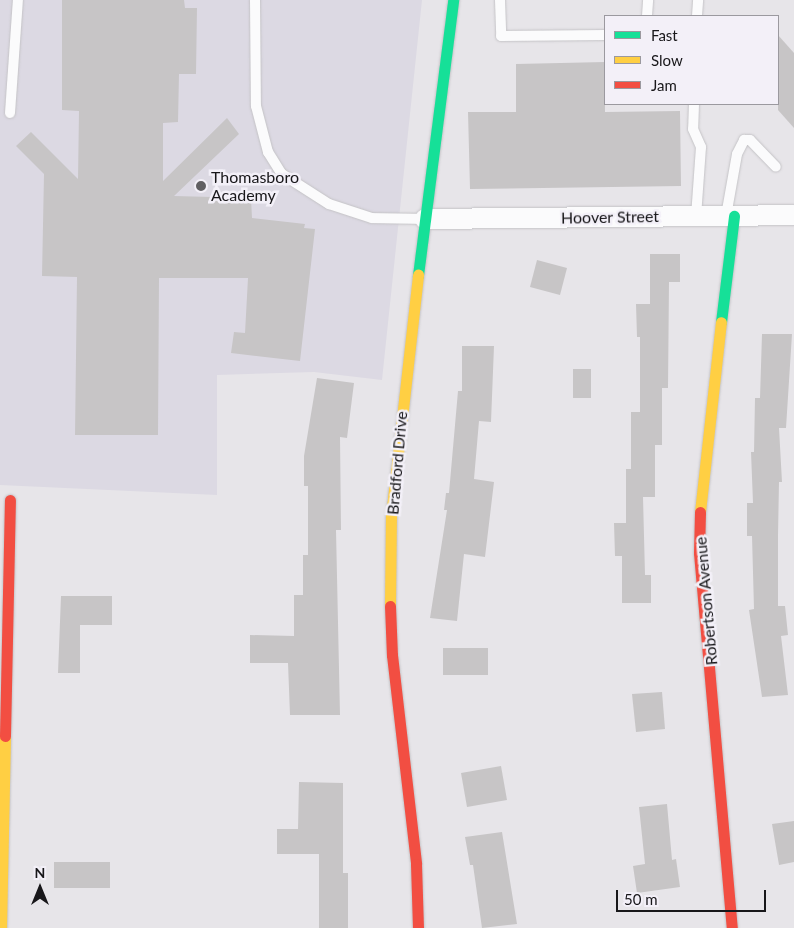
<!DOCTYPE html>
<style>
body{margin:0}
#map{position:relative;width:794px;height:928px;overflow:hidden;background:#e7e5e9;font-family:Lato,sans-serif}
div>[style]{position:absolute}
.built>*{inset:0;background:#dcd9e3}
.building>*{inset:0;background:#c7c5c6}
.roads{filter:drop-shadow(0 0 1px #c4c3c6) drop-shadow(0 0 1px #c4c3c6)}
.lane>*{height:10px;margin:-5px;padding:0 5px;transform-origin:5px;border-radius:5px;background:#fbfbfc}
.street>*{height:20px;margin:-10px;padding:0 10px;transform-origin:10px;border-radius:10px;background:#fbfbfc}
.fast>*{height:11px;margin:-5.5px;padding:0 5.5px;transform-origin:5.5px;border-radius:5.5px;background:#16e098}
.slow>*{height:11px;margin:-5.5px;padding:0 5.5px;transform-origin:5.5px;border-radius:5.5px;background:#ffcf43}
.jam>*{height:11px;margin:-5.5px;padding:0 5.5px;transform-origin:5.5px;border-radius:5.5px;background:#f24e42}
.dots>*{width:14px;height:14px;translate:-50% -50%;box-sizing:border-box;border:2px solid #f3f0f8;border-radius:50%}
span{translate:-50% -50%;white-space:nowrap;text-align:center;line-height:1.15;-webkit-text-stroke:5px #f3f0f8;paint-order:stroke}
.poi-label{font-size:16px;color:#18171a}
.left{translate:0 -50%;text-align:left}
.street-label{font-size:16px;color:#18171a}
.legend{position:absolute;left:604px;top:15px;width:175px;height:90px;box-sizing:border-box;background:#f3f0f8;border:1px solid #9b999f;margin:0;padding:6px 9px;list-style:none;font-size:15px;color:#18171a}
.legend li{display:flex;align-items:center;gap:10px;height:25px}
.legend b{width:25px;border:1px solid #9b999f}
.north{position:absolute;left:15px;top:863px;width:50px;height:50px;-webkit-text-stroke:4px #f3f0f8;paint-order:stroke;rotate:0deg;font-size:14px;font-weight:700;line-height:20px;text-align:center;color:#18171a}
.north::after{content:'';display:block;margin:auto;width:18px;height:22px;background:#18171a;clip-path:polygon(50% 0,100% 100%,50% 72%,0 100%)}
.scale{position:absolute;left:616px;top:890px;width:150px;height:22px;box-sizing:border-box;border:2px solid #18171a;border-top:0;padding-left:6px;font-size:15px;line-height:18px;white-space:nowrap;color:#18171a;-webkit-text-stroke:4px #f3f0f8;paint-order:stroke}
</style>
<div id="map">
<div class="built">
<i style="clip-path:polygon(0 0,422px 0,382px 380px,314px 372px,217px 375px,217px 495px,0 485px)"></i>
</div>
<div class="building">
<i style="clip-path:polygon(62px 0,184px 0,185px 8px,197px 8px,196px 74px,179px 74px,178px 122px,163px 123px,163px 181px,227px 118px,239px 134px,174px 196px,251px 198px,252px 218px,305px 224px,304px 228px,315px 229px,300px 361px,231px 353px,234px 332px,245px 333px,248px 278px,159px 278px,158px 435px,75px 435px,77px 277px,42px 276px,44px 174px,16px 146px,31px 132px,78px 179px,79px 111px,62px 110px)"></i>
<i style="clip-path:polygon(778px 35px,794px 53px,794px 128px,778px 110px)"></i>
<i style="clip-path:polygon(605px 62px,605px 112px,680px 111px,681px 186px,470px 189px,468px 112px,516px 112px,516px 64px)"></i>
<i style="clip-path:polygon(650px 254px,680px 254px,680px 282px,669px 282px,668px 388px,662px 388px,662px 445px,655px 445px,655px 497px,643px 497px,645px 575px,651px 575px,651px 603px,622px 603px,622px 556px,615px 556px,614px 523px,626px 523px,626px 469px,631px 469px,631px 412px,640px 412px,640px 337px,637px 337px,636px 304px,650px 304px)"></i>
<i style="clip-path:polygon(537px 260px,567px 268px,560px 295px,530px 287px)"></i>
<i style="clip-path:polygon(762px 334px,792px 334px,786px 428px,779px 428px,782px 482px,779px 482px,778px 536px,778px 606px,785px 606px,788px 635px,781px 636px,788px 695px,762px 697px,749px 610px,754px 609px,752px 536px,747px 536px,747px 503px,753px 503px,751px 452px,754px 452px,755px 398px,760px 398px)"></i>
<i style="clip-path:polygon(462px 346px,494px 346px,491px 422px,479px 421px,474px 479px,494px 482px,485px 557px,464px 554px,457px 621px,430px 618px,447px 510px,444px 510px,446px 493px,449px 493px,458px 391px,462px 391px)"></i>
<i style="clip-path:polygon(573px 369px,591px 369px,591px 398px,573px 398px)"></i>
<i style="clip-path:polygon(317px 378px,354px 383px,347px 438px,340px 437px,341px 530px,336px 530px,340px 715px,290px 715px,288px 663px,250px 663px,250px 635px,294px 636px,294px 595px,303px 595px,303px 555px,308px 555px,308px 486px,304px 486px,304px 456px)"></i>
<i style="clip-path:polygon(61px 596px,112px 596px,112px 625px,80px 625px,80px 673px,58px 673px)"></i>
<i style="clip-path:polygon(443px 648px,488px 648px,488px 675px,443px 675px)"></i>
<i style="clip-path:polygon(662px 692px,665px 729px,636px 732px,632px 694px)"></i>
<i style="clip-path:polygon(501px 766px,507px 800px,467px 807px,461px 773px)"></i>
<i style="clip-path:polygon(299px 782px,343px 783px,343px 873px,348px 873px,348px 928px,319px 928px,319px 854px,277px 854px,277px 829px,298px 829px)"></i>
<i style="clip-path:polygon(667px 804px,672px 860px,676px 859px,680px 887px,637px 893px,633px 866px,645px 864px,639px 807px)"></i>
<i style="clip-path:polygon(794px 821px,794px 862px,779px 865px,772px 824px)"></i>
<i style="clip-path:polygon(502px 832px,517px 924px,482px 928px,473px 865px,470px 865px,465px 837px)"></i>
<i style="clip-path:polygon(54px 862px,110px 862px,110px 888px,54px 888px)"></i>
</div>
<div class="roads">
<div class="lane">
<i style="left:255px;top:0;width:106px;rotate:89.5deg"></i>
<i style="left:256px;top:106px;width:48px;rotate:75.4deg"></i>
<i style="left:268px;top:152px;width:26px;rotate:58deg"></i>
<i style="left:282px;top:174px;width:56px;rotate:32.6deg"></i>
<i style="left:329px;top:204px;width:45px;rotate:18deg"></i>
<i style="left:372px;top:218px;width:52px;rotate:1.1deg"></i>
<i style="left:500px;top:0;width:36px;rotate:88deg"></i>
<i style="left:501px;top:36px;width:104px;rotate:-0.6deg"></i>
<i style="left:647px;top:16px;width:16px;rotate:-86deg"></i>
<i style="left:697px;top:16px;width:16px;rotate:-86deg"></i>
<i style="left:694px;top:104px;width:25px;rotate:92deg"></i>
<i style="left:693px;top:129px;width:20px;rotate:66deg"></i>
<i style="left:701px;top:147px;width:69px;rotate:94.1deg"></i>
<i style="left:10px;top:113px;width:113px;rotate:-86deg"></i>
<i style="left:726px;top:216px;width:63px;rotate:-79.9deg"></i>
<i style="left:737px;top:154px;width:16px;rotate:-63deg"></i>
<i style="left:744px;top:140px;width:6px"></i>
<i style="left:750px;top:140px;width:37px;rotate:46deg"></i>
</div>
<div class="street">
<i style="left:425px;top:219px;width:369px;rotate:-0.6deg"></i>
</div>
<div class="fast">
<i style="left:418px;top:275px;width:277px;rotate:-82.7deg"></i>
<i style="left:721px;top:322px;width:107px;rotate:-83deg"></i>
</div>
<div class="slow">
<i style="left:700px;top:512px;width:191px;rotate:-83.7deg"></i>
<i style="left:390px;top:606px;width:90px;rotate:-89.4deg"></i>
<i style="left:391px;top:516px;width:243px;rotate:-83.6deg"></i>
<i style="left:1px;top:928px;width:192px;rotate:-88.8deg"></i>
</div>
<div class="jam">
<i style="left:700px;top:512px;width:41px;rotate:91.4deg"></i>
<i style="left:699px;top:553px;width:376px;rotate:85deg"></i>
<i style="left:390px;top:606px;width:49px;rotate:87.7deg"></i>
<i style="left:392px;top:655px;width:210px;rotate:83.4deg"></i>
<i style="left:416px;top:864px;width:64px;rotate:88.2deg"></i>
<i style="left:5px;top:736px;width:236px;rotate:-88.8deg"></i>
</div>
</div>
<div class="dots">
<i style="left:201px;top:186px;background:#605f62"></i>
</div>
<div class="poi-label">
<span class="left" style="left:211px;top:186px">Thomasboro<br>Academy</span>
</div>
<div class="street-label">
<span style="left:610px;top:217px;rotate:-1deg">Hoover Street</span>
<span style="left:397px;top:463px;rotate:-85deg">Bradford Drive</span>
<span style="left:706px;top:601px;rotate:-95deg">Robertson Avenue</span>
</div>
<ul class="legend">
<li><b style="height:6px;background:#16e098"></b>Fast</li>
<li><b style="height:6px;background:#ffcf43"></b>Slow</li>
<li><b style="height:6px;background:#f24e42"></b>Jam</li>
</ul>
<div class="north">N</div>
<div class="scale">50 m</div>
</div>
